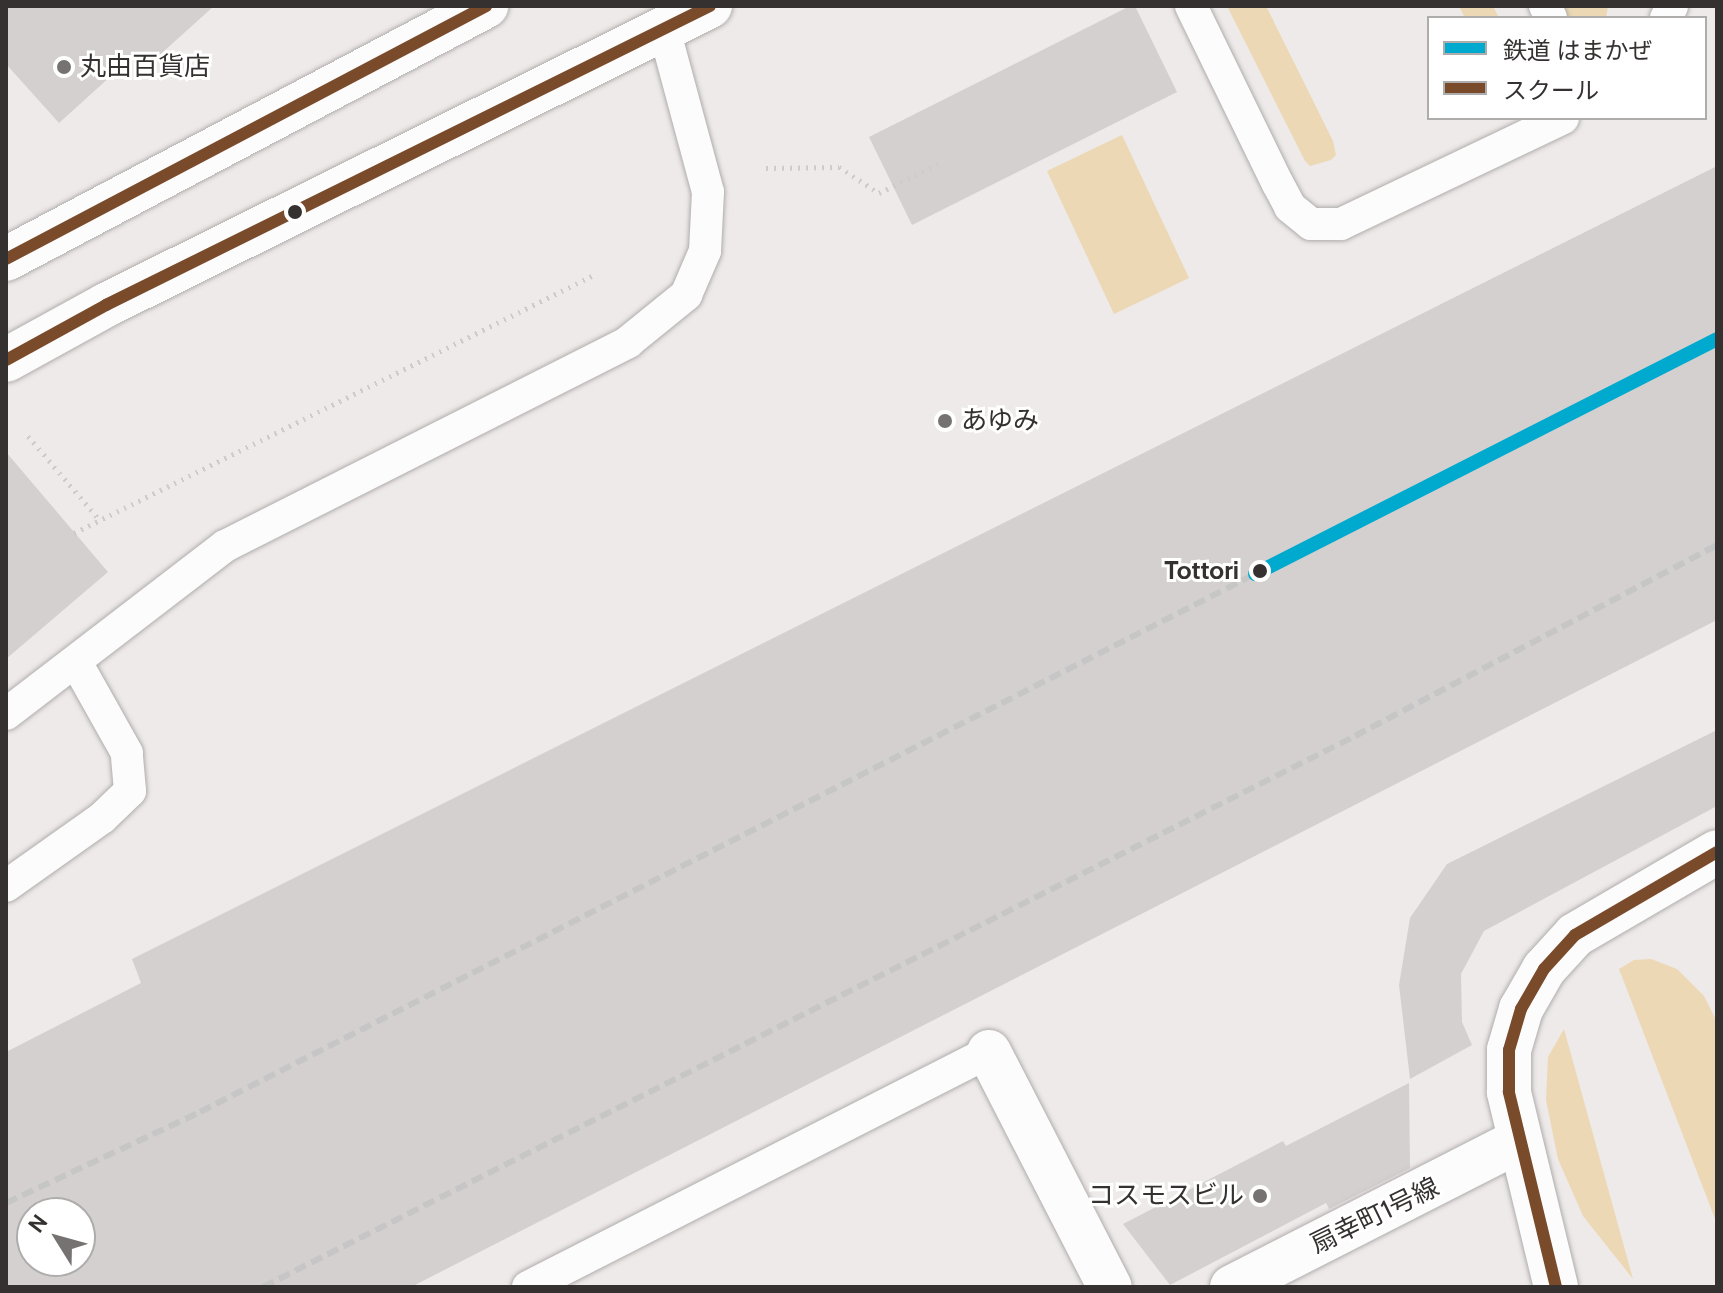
<!DOCTYPE html>
<meta charset="utf-8">
<style>
body{margin:0}
#map{position:relative;width:1723px;height:1293px;overflow:hidden;background:#eeeae9;font-family:Cabin,"Noto Sans JP",sans-serif}
div>[style]{position:absolute}
.green>*{inset:0;background:#ecd8b4}
.building>*{inset:0;background:#d3d0cf}
.path>*{height:5px;margin-top:-2.5px;transform-origin:0;background:repeating-linear-gradient(90deg,#cdcbcb 0 2px,transparent 0 8px)}
.roads{filter:drop-shadow(0 0 2px #b0adac) drop-shadow(0 0 2px #b0adac)}
.lane>*{height:32px;margin:-16px;padding:0 16px;transform-origin:16px;border-radius:16px;background:#fcfcfc}
.street>*{height:44px;margin:-22px;padding:0 22px;transform-origin:22px;border-radius:22px;background:#fcfcfc}
.primary>*{height:44px;margin:-22px;padding:0 22px;transform-origin:22px;border-radius:22px;background:#fcfcfc}
.rail>*{height:6px;margin-top:-3px;transform-origin:0;background:repeating-linear-gradient(90deg,#c7c6c6 0 12px,transparent 0 18px)}
.bus-1>*{height:12px;margin:-6px;padding:0 6px;transform-origin:6px;border-radius:6px;background:#7a4b2a}
.rail-1>*{height:14px;margin:-7px;padding:0 7px;transform-origin:7px;border-radius:7px;background:#00a9ce}
.dots>*{width:22px;height:22px;translate:-50% -50%;box-sizing:border-box;border:4px solid #fff;border-radius:50%}
span{translate:-50% -50%;white-space:nowrap;text-align:center;line-height:1.15;-webkit-text-stroke:6px #fff;paint-order:stroke}
.poi-label{font-size:26px;color:#343130}
.left{translate:0 -50%;text-align:left}
.right{translate:-100% -50%;text-align:right}
.stop-label{font-size:26px;color:#343130;font-weight:700}
.street-label{font-size:26px;color:#343130}
.frame{position:absolute;inset:0;border:8px solid #343130;pointer-events:none}
.legend{position:absolute;left:1427px;top:16px;width:280px;height:104px;box-sizing:border-box;background:#fff;border:2px solid #aeadac;margin:0;padding:10px 14px;list-style:none;font-size:24px;color:#343130}
.legend li{display:flex;align-items:center;gap:16px;height:40px}
.legend b{width:40px;border:2px solid #aeadac}
.north{position:absolute;left:16px;top:1197px;width:80px;height:80px;box-sizing:border-box;background:#fff;border:2px solid #aeadac;border-radius:50%;rotate:307deg;font-size:22px;font-weight:700;line-height:32px;text-align:center;color:#343130}
.north::after{content:'';display:block;margin:auto;width:28px;height:36px;background:#757271;clip-path:polygon(50% 0,100% 100%,50% 72%,0 100%)}
</style>
<div id="map">
<div class="green">
<i style="clip-path:polygon(1227px 6px,1266px 6px,1333px 141px,1336px 155px,1331px 160px,1310px 166px,1305px 161px)"></i>
<i style="clip-path:polygon(1459px 6px,1493px 6px,1499px 18px,1465px 18px)"></i>
<i style="clip-path:polygon(1560px 6px,1608px 6px,1606px 18px,1566px 18px)"></i>
<i style="clip-path:polygon(1122px 135px,1189px 278px,1114px 314px,1047px 171px)"></i>
<i style="clip-path:polygon(1651px 959px,1677px 969px,1704px 996px,1717px 1022px,1717px 1224px,1619px 969px,1634px 960px)"></i>
<i style="clip-path:polygon(1564px 1029px,1633px 1279px,1583px 1216px,1558px 1159px,1546px 1100px,1548px 1057px)"></i>
</div>
<div class="building">
<i style="clip-path:polygon(6px 6px,214px 6px,143px 70px,132px 57px,59px 123px,6px 64px)"></i>
<i style="clip-path:polygon(1130px 6px,1135px 6px,1177px 92px,912px 225px,869px 137px)"></i>
<i style="clip-path:polygon(evenodd,1717px 166px,1717px 620px,411px 1287px,6px 1287px,6px 1052px,141px 983px,132px 959px,1717px 166px,32px 1213px,80px 1213px,80px 1261px,32px 1261px,32px 1213px)"></i>
<i style="clip-path:polygon(6px 452px,108px 572px,6px 659px)"></i>
<i style="clip-path:polygon(1717px 730px,1717px 806px,1484px 931px,1461px 974px,1462px 1022px,1472px 1045px,1410px 1079px,1399px 985px,1410px 918px,1447px 864px)"></i>
<i style="clip-path:polygon(1409px 1083px,1410px 1168px,1329px 1209px,1326px 1203px,1170px 1285px,1123px 1224px,1283px 1141px,1286px 1146px)"></i>
</div>
<div class="path">
<i style="left:766px;top:168px;width:73px;rotate:-0.8deg"></i>
<i style="left:839px;top:167px;width:48px;rotate:33deg"></i>
<i style="left:879px;top:193px;width:66px;rotate:-26.2deg"></i>
<i style="left:28px;top:436px;width:109px;rotate:49.5deg"></i>
<i style="left:74px;top:533px;width:578px;rotate:-26.39deg"></i>
</div>
<div class="roads">
<div class="lane">
<i style="left:1191px;top:6px;width:198px;rotate:64deg"></i>
<i style="left:1278px;top:184px;width:26px;rotate:62deg"></i>
<i style="left:1290px;top:207px;width:27px;rotate:39deg"></i>
<i style="left:1311px;top:224px;width:30px"></i>
<i style="left:1341px;top:224px;width:246px;rotate:-25.5deg"></i>
<i style="left:1545px;top:6px;width:13px;rotate:63deg"></i>
<i style="left:1666px;top:18px;width:13px;rotate:-63deg"></i>
<i style="left:6px;top:714px;width:276px;rotate:-37.5deg"></i>
<i style="left:225px;top:546px;width:452px;rotate:-26.8deg"></i>
<i style="left:628px;top:342px;width:75px;rotate:-39deg"></i>
<i style="left:686px;top:295px;width:48px;rotate:-66.6deg"></i>
<i style="left:705px;top:251px;width:59px;rotate:-87.1deg"></i>
<i style="left:708px;top:192px;width:169px;rotate:-105.1deg"></i>
<i style="left:6px;top:886px;width:118px;rotate:-35.3deg"></i>
<i style="left:102px;top:818px;width:39px;rotate:-44deg"></i>
<i style="left:130px;top:791px;width:38px;rotate:-95deg"></i>
<i style="left:127px;top:753px;width:104px;rotate:-119.3deg"></i>
<i style="left:528px;top:1287px;width:517px;rotate:-27.01deg"></i>
</div>
<div class="street">
<i style="left:989px;top:1052px;width:264px;rotate:62.8deg"></i>
<i style="left:1232px;top:1287px;width:320px;rotate:-27deg"></i>
<i style="left:1556px;top:1287px;width:201px;rotate:-103.6deg"></i>
<i style="left:1509px;top:1092px;width:42px;rotate:-90deg"></i>
<i style="left:1509px;top:1050px;width:43px;rotate:-73.7deg"></i>
<i style="left:1521px;top:1009px;width:46px;rotate:-60.1deg"></i>
<i style="left:1544px;top:969px;width:46px;rotate:-47.6deg"></i>
<i style="left:1575px;top:935px;width:164px;rotate:-30.3deg"></i>
</div>
<div class="primary">
<i style="left:6px;top:259px;width:543px;rotate:-27.79deg"></i>
<i style="left:6px;top:360px;width:114px;rotate:-28.8deg"></i>
<i style="left:106px;top:305px;width:674px;rotate:-26.34deg"></i>
</div>
</div>
<div class="rail">
<i style="left:6px;top:1203px;width:214px;rotate:-25.1deg"></i>
<i style="left:200px;top:1112px;width:1184px;rotate:-27.02deg"></i>
<i style="left:263px;top:1287px;width:1223px;rotate:-26.77deg"></i>
<i style="left:1355px;top:736px;width:409px;rotate:-27.8deg"></i>
</div>
<div class="bus-1">
<i style="left:6px;top:259px;width:543px;rotate:-27.79deg"></i>
<i style="left:6px;top:360px;width:114px;rotate:-28.8deg"></i>
<i style="left:106px;top:305px;width:674px;rotate:-26.34deg"></i>
<i style="left:1556px;top:1287px;width:201px;rotate:-103.6deg"></i>
<i style="left:1509px;top:1092px;width:42px;rotate:-90deg"></i>
<i style="left:1509px;top:1050px;width:43px;rotate:-73.7deg"></i>
<i style="left:1521px;top:1009px;width:46px;rotate:-60.1deg"></i>
<i style="left:1544px;top:969px;width:46px;rotate:-47.6deg"></i>
<i style="left:1575px;top:935px;width:164px;rotate:-30.3deg"></i>
</div>
<div class="rail-1">
<i style="left:1255px;top:574px;width:518px;rotate:-26.96deg"></i>
</div>
<div class="dots">
<i style="left:64px;top:67px;background:#757271"></i>
<i style="left:295px;top:212px;background:#343130"></i>
<i style="left:945px;top:421px;background:#757271"></i>
<i style="left:1260px;top:571px;background:#343130"></i>
<i style="left:1260px;top:1196px;background:#757271"></i>
</div>
<div class="poi-label">
<span class="left" style="left:80px;top:67px">丸由百貨店</span>
<span class="left" style="left:961px;top:421px">あゆみ</span>
<span class="right" style="left:1244px;top:1196px">コスモスビル</span>
</div>
<div class="stop-label">
<span class="right" style="left:1239px;top:571px">Tottori</span>
</div>
<div class="street-label">
<span style="left:1375px;top:1216px;rotate:-26deg">扇幸町1号線</span>
</div>
<div class="frame"></div>
<ul class="legend">
<li><b style="height:10px;background:#00a9ce"></b>鉄道 はまかぜ</li>
<li><b style="height:10px;background:#7a4b2a"></b>スクール</li>
</ul>
<div class="north">N</div>
</div>
